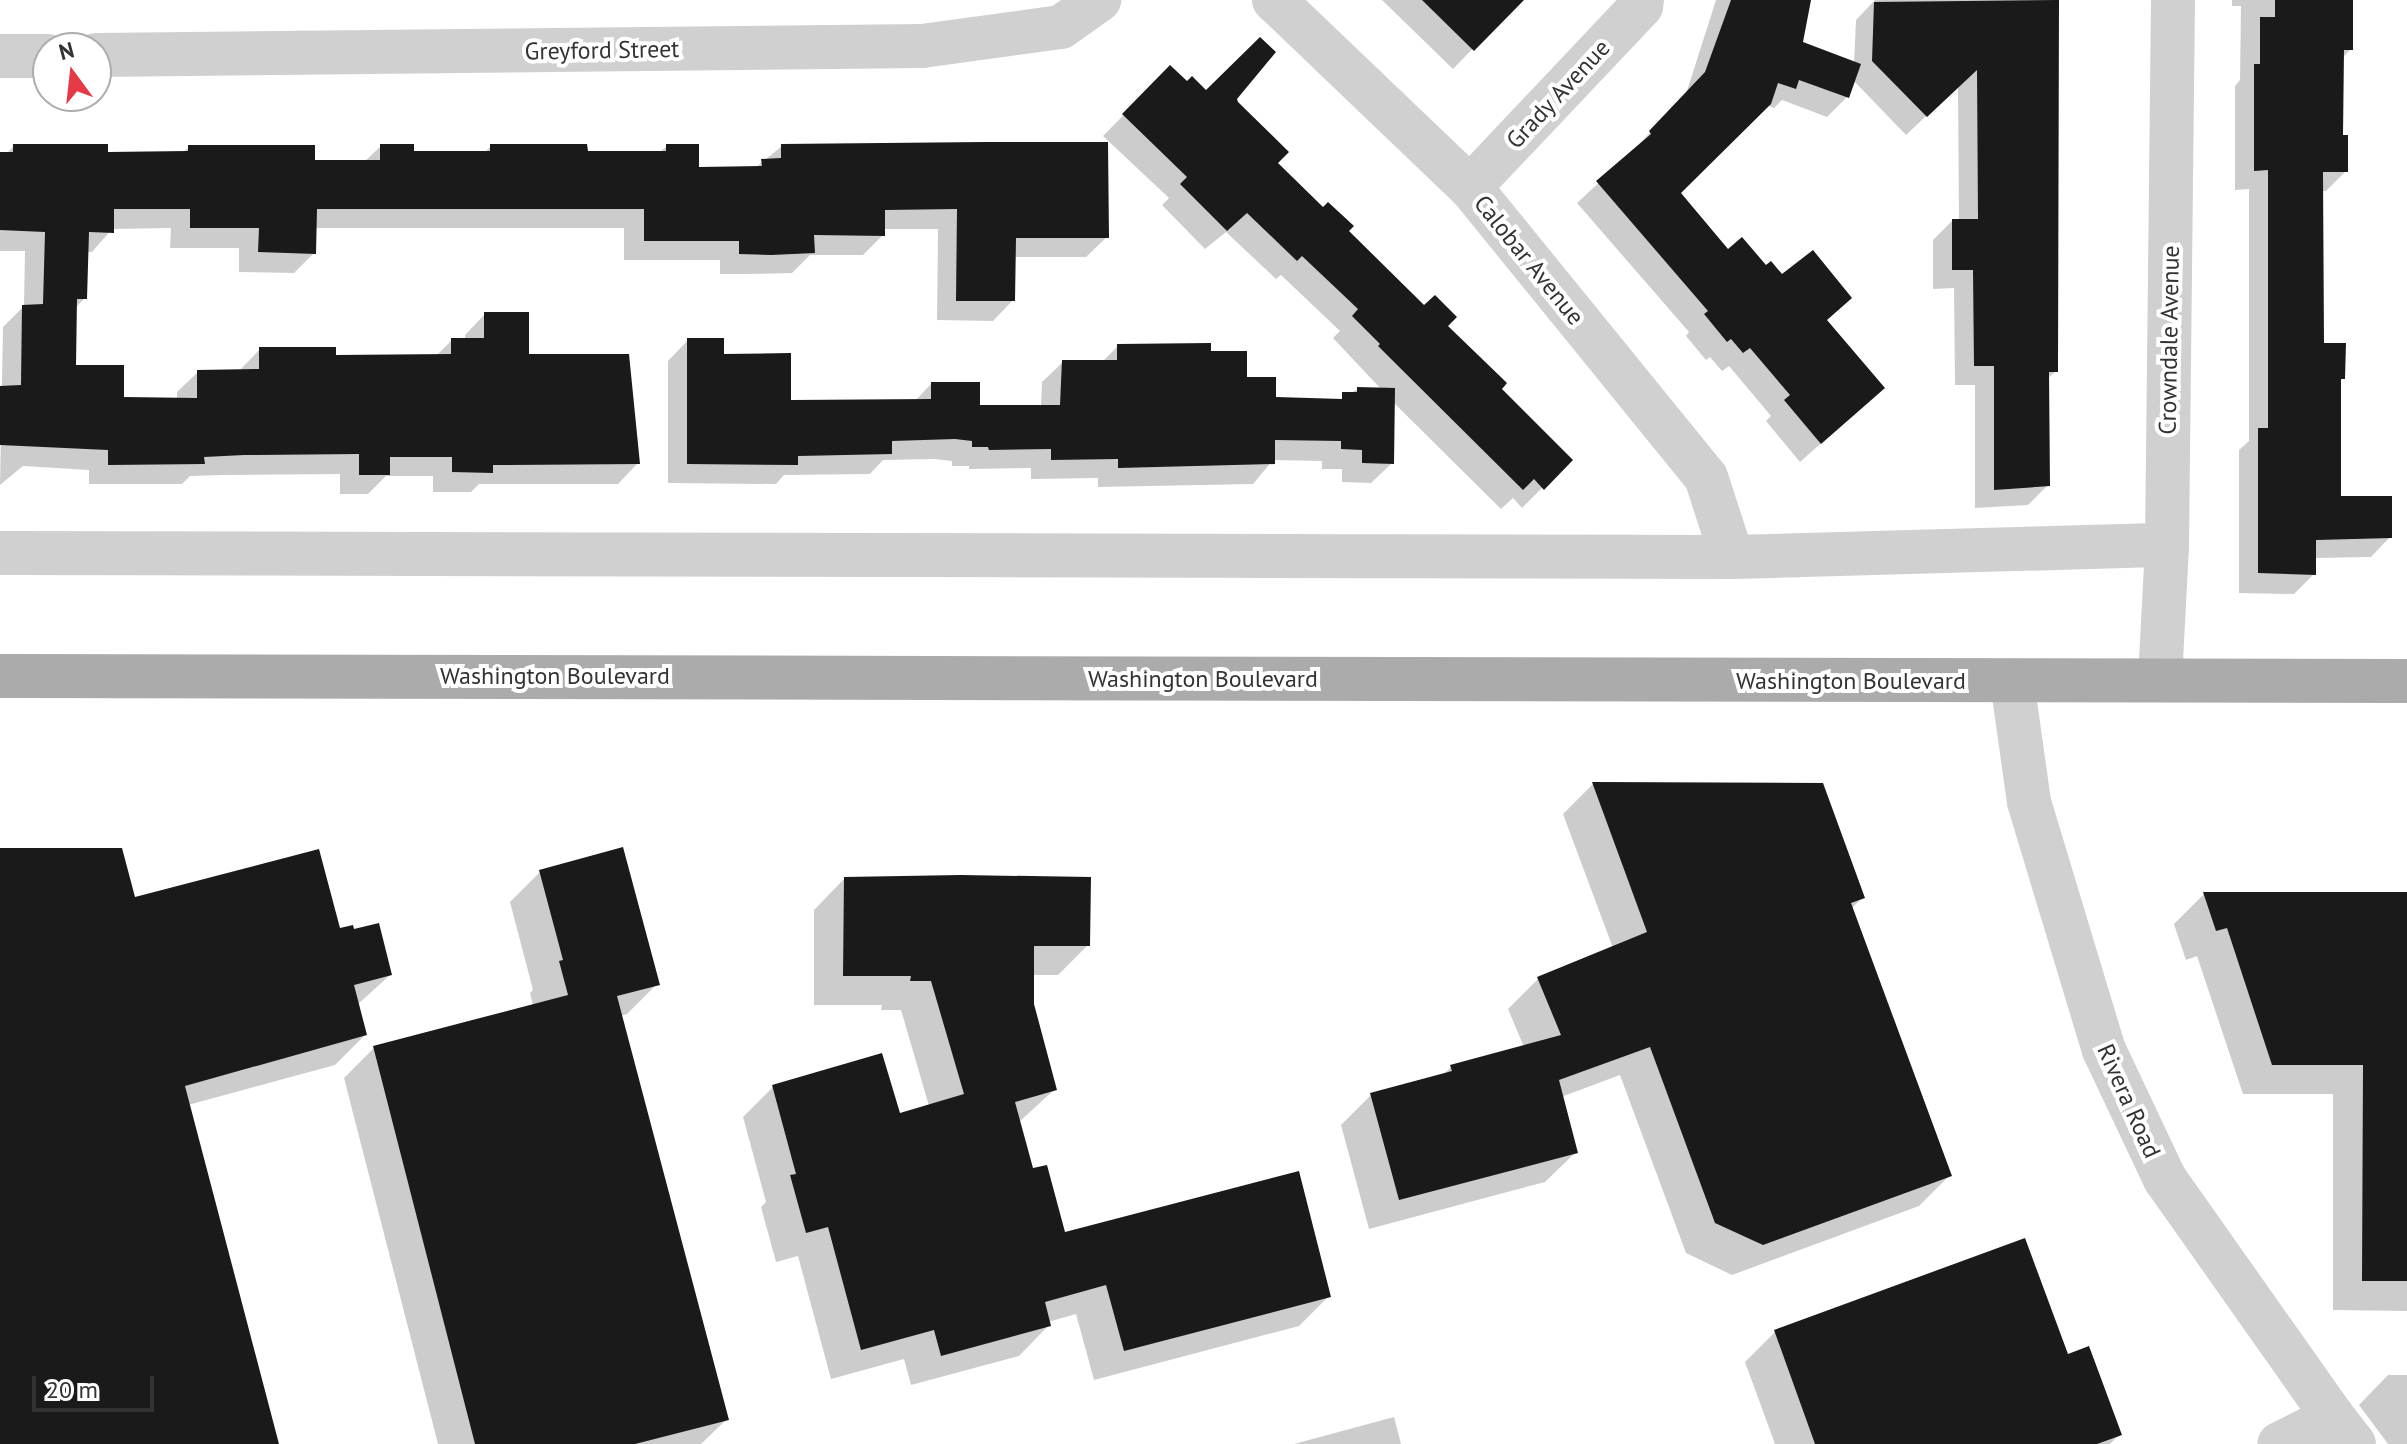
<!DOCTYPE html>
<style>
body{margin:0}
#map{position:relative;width:2407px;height:1444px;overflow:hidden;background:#fff;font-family:"PT Sans",sans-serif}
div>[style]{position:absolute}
.shadow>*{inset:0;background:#0003}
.building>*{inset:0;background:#1a1a1a}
.minor>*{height:44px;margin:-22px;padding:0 22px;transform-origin:22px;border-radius:22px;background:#d0d0d0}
.tertiary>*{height:44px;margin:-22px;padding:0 22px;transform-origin:22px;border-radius:22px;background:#d0d0d0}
.primary>*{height:44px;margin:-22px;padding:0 22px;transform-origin:22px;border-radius:22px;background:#ababab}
span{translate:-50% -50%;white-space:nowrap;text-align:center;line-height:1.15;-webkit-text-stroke:8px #fff;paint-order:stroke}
.street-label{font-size:24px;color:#333}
.north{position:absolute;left:32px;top:32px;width:80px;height:80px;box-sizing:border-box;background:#fff;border:2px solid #adadad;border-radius:50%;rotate:345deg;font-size:22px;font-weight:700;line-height:32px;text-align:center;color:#333}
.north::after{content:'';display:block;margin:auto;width:28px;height:36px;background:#e63946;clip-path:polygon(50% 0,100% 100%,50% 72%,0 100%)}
.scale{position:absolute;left:32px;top:1376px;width:122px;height:36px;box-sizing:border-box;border:4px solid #333;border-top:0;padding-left:10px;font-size:24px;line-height:28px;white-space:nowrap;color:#333;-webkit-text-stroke:6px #fff;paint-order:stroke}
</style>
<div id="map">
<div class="shadow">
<i style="clip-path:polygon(1382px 0,1520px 0,1453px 69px)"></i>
<i style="clip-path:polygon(1716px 0,1809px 0,1801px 43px,1854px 64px,1856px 20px,1875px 0,2057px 0,2056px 371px,2047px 379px,2048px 485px,2028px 505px,1975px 508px,1975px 385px,1955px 385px,1954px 288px,1933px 289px,1933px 240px,1952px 221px,1959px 221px,1958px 86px,1906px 135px,1853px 80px,1847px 97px,1827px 117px,1782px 100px,1774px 108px,1766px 105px,1678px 193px,1728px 252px,1765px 268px,1825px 322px,1883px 388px,1800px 462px,1766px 421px,1771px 416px,1729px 366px,1722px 371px,1710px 357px,1706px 360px,1686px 336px,1689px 332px,1577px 203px,1631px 153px,1686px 94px)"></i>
<i style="clip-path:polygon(2232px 0,2351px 0,2351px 49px,2342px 58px,2341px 137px,2346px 171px,2326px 191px,2321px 191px,2322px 345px,2343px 378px,2339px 382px,2339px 498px,2390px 537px,2371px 557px,2314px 558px,2314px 574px,2294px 594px,2239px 593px,2239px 450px,2249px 441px,2249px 189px,2235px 190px,2235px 86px,2240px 80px,2241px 6px,2232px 6px)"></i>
<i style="clip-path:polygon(1170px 68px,1187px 84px,1234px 99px,1276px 163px,1446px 326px,1499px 389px,1570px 460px,1522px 508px,1513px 498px,1501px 509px,1392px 401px,1392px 463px,1371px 483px,1342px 482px,1342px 469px,1322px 469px,1322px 461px,1273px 460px,1253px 484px,1098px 487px,1098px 478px,1031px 479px,1031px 468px,969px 469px,969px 466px,952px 466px,952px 461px,934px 459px,883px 460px,870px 474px,784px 475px,776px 484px,668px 483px,668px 361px,688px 340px,722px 356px,789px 402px,915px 401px,931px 384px,978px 407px,1041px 407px,1042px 382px,1063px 362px,1102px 362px,1118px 346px,1209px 353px,1274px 399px,1337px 401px,1358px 389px,1382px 390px,1333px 338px,1340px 331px,1281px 275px,1276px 279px,1226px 232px,1205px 249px,1162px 205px,1169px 198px,1103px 136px)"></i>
<i style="clip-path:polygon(14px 146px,106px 154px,183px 153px,189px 147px,313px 162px,364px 162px,381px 146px,412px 153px,484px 153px,491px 146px,586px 153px,659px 153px,667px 146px,697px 169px,755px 168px,782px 146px,1107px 237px,1086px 257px,1014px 257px,1013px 300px,993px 321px,937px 320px,938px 229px,883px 229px,883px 235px,863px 255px,810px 255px,792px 273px,749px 274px,720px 274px,720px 260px,624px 260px,624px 228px,315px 228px,314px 253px,294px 273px,239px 272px,239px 248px,170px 248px,171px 228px,112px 229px,92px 252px,87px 252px,85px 298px,75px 308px,74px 367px,122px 399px,177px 400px,177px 392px,198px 372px,240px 370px,260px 349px,334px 357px,436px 356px,452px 340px,465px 340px,465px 335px,485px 314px,638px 463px,618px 484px,479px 484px,471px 492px,433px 492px,433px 476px,386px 476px,368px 494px,340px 494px,340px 474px,223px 475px,190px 476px,182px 484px,89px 484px,89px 470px,23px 466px,0 485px,3px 327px,24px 306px,25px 251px,0 251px,0 153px,6px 154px)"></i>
<i style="clip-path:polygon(1593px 784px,1863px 897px,1851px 909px,1949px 1176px,1919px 1206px,1732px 1275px,1686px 1253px,1620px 1075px,1561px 1097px,1576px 1152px,1545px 1182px,1369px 1229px,1341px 1125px,1371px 1095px,1442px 1076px,1451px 1067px,1524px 1047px,1508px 1009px,1538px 979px,1613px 948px,1563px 814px)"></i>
<i style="clip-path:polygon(0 850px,134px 900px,339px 931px,390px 975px,357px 1005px,365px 1035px,335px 1065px,188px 1105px,277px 1444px,0 1444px)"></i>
<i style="clip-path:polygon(540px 872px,657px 984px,627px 1014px,620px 1016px,727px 1419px,701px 1444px,438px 1444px,344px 1078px,374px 1048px,533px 1006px,530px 993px,533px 990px,510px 902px)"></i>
<i style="clip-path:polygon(844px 879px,1088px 945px,1058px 975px,1032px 975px,1032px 1004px,1054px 1090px,1019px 1122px,1032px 1171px,1064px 1235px,1329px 1296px,1299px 1326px,1094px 1380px,1076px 1314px,1048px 1322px,1049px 1325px,1019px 1356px,911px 1385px,904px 1359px,831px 1379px,798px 1256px,776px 1262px,761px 1207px,766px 1202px,743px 1117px,773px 1087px,899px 1115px,929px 1106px,901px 1010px,881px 1010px,882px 1005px,814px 1005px,814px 910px)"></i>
<i style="clip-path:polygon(2204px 894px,2407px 894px,2407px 1311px,2333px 1310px,2333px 1094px,2243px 1094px,2197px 956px,2186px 960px,2174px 924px)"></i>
<i style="clip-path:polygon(1775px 1332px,2067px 1356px,2120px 1434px,2110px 1444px,1775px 1444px,1745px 1362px)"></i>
<i style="clip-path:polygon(2388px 1375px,2407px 1375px,2407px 1444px,2388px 1444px,2359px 1405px)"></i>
<i style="clip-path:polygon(1394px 1417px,1401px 1444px,1294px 1444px)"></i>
</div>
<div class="building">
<i style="clip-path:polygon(1422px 0,1524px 0,1474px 51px)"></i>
<i style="clip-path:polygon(1731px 0,1811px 0,1803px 42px,1861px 64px,1849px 98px,1799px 80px,1796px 89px,1778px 83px,1771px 104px,1681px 193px,1728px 249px,1742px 237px,1766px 265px,1771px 261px,1782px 274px,1813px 250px,1852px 298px,1827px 320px,1885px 388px,1821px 444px,1784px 400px,1790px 395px,1750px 348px,1743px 353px,1731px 339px,1727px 342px,1704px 314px,1708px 311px,1596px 181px,1651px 134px,1649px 131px,1705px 72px)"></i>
<i style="clip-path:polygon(2059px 0,2058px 372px,2049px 372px,2050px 486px,1994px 490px,1994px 366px,1974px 366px,1973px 270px,1952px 270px,1952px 219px,1978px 219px,1977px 70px,1927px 117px,1872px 61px,1874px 2px)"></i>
<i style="clip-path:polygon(2275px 0,2353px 0,2353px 50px,2344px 50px,2343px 135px,2348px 135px,2348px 172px,2323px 172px,2324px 343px,2346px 343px,2345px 379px,2341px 379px,2341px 496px,2392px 496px,2392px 538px,2316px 540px,2316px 575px,2258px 573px,2258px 428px,2268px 428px,2268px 170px,2254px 171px,2254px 64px,2260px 64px,2260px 17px,2275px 17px)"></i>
<i style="clip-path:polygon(1260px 37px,1276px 52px,1237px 99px,1238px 102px,1289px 152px,1278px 163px,1323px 207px,1328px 202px,1354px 226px,1349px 231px,1424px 305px,1435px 295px,1457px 317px,1448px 326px,1507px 383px,1502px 389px,1573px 460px,1544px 490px,1534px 479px,1523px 490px,1378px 346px,1380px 344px,1352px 316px,1358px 309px,1302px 256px,1297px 261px,1247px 213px,1227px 231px,1180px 184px,1187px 177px,1122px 114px,1170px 65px,1187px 81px,1192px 76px,1206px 90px)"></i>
<i style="clip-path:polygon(985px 142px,1108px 142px,1109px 238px,1016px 238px,1015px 301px,956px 301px,957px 209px,885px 210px,885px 236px,814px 235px,815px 253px,771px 255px,739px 254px,739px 241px,644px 241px,644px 209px,317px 209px,316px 254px,258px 252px,259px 228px,190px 228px,190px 209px,114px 209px,114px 233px,89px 232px,87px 299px,77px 299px,76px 365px,124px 365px,124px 397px,197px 398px,197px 370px,259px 369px,259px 347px,336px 347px,336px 355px,451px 354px,451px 338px,484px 338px,484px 312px,529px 312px,529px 354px,629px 354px,640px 464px,493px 465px,493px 473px,452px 472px,452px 457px,390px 457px,390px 475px,359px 475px,359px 454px,244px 455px,204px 457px,205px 464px,108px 465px,108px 450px,0 445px,0 386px,21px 385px,22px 305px,43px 304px,45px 232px,0 230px,0 152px,13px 152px,13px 144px,108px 144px,108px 152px,188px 151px,188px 145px,315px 145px,315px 160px,380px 160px,380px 144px,414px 144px,414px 151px,490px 151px,490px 144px,587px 144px,588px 151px,666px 151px,666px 144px,699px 144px,699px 167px,762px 166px,761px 159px,781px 158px,781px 144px)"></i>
<i style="clip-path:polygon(687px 338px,724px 338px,724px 354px,791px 353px,791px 400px,931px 399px,931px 382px,980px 382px,980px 405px,1060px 405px,1062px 360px,1117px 360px,1117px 344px,1211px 343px,1211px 351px,1247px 351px,1247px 377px,1276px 377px,1276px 397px,1342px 399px,1342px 392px,1357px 392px,1357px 387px,1395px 388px,1394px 464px,1362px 463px,1362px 450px,1341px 449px,1341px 441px,1275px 440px,1275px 464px,1118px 468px,1118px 459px,1051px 460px,1051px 449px,989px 450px,988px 447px,972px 447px,972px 441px,955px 439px,892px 441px,892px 454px,798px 456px,798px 465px,687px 464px)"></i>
<i style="clip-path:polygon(1592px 782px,1823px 783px,1865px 898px,1851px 903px,1952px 1176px,1763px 1245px,1715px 1223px,1650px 1047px,1559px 1080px,1578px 1153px,1399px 1200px,1370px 1093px,1452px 1071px,1450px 1065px,1561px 1035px,1537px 977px,1647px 932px)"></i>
<i style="clip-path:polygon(623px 847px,660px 985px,617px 996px,729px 1420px,635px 1444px,475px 1444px,373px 1046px,568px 995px,559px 961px,563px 960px,539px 870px)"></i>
<i style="clip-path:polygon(0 848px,122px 848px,135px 897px,319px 849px,340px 928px,353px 925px,354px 929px,379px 923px,392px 975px,354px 985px,367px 1035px,185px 1086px,279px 1444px,0 1444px)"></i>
<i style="clip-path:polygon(961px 875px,1091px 877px,1090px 946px,1034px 946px,1034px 1004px,1057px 1090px,1015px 1102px,1033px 1168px,1047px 1165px,1065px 1232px,1299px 1171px,1331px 1297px,1124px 1351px,1106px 1285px,1045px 1302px,1051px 1326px,941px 1356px,934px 1330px,861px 1350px,828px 1227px,806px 1233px,790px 1175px,796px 1174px,772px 1085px,882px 1053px,900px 1113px,964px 1094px,931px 981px,910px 981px,911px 976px,843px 976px,844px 877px)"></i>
<i style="clip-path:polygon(2203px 892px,2407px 892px,2407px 1281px,2362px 1281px,2363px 1065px,2272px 1065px,2227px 928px,2216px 931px)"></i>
<i style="clip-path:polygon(2025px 1238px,2068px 1354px,2089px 1346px,2122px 1435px,2097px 1444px,1815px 1444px,1774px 1330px)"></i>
</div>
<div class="minor">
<i style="left:1274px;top:0;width:271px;rotate:43.7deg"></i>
<i style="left:1470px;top:187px;width:374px;rotate:50.9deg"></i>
<i style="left:1706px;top:477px;width:84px;rotate:72deg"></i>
<i style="left:96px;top:55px;width:826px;rotate:-0.62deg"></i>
<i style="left:922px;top:46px;width:140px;rotate:-7.8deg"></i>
<i style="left:1061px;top:27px;width:47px;rotate:-35.4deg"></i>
<i style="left:0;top:56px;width:48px"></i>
<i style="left:1470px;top:187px;width:249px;rotate:-46.6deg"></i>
<i style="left:1641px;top:6px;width:6px;rotate:-81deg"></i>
<i style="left:0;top:553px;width:1732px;rotate:0.13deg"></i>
<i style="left:1732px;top:557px;width:435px;rotate:-1.6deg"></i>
<i style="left:2160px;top:680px;width:135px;rotate:-87deg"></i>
<i style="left:2167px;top:545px;width:545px;rotate:-89.37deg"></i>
<i style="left:2333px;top:1417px;width:34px;rotate:52deg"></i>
</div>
<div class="tertiary">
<i style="left:2012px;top:681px;width:122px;rotate:82deg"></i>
<i style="left:2029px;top:802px;width:259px;rotate:73.2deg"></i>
<i style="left:2104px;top:1050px;width:143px;rotate:64.7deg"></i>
<i style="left:2165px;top:1179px;width:291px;rotate:54.8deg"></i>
<i style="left:2333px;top:1417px;width:60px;rotate:153.4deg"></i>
</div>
<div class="primary">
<i style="left:0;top:676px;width:2407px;rotate:0.12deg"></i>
</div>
<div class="street-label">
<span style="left:602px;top:50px;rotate:-1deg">Greyford Street</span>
<span style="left:1558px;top:94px;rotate:-47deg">Grady Avenue</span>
<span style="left:1529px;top:260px;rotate:51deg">Calobar Avenue</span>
<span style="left:2169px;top:340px;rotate:-89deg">Crowndale Avenue</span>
<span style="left:555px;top:676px">Washington Boulevard</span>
<span style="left:1203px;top:679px">Washington Boulevard</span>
<span style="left:1851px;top:681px">Washington Boulevard</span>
<span style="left:2129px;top:1101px;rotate:66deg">Rivera Road</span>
</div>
<div class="north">N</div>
<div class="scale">20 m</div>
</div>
